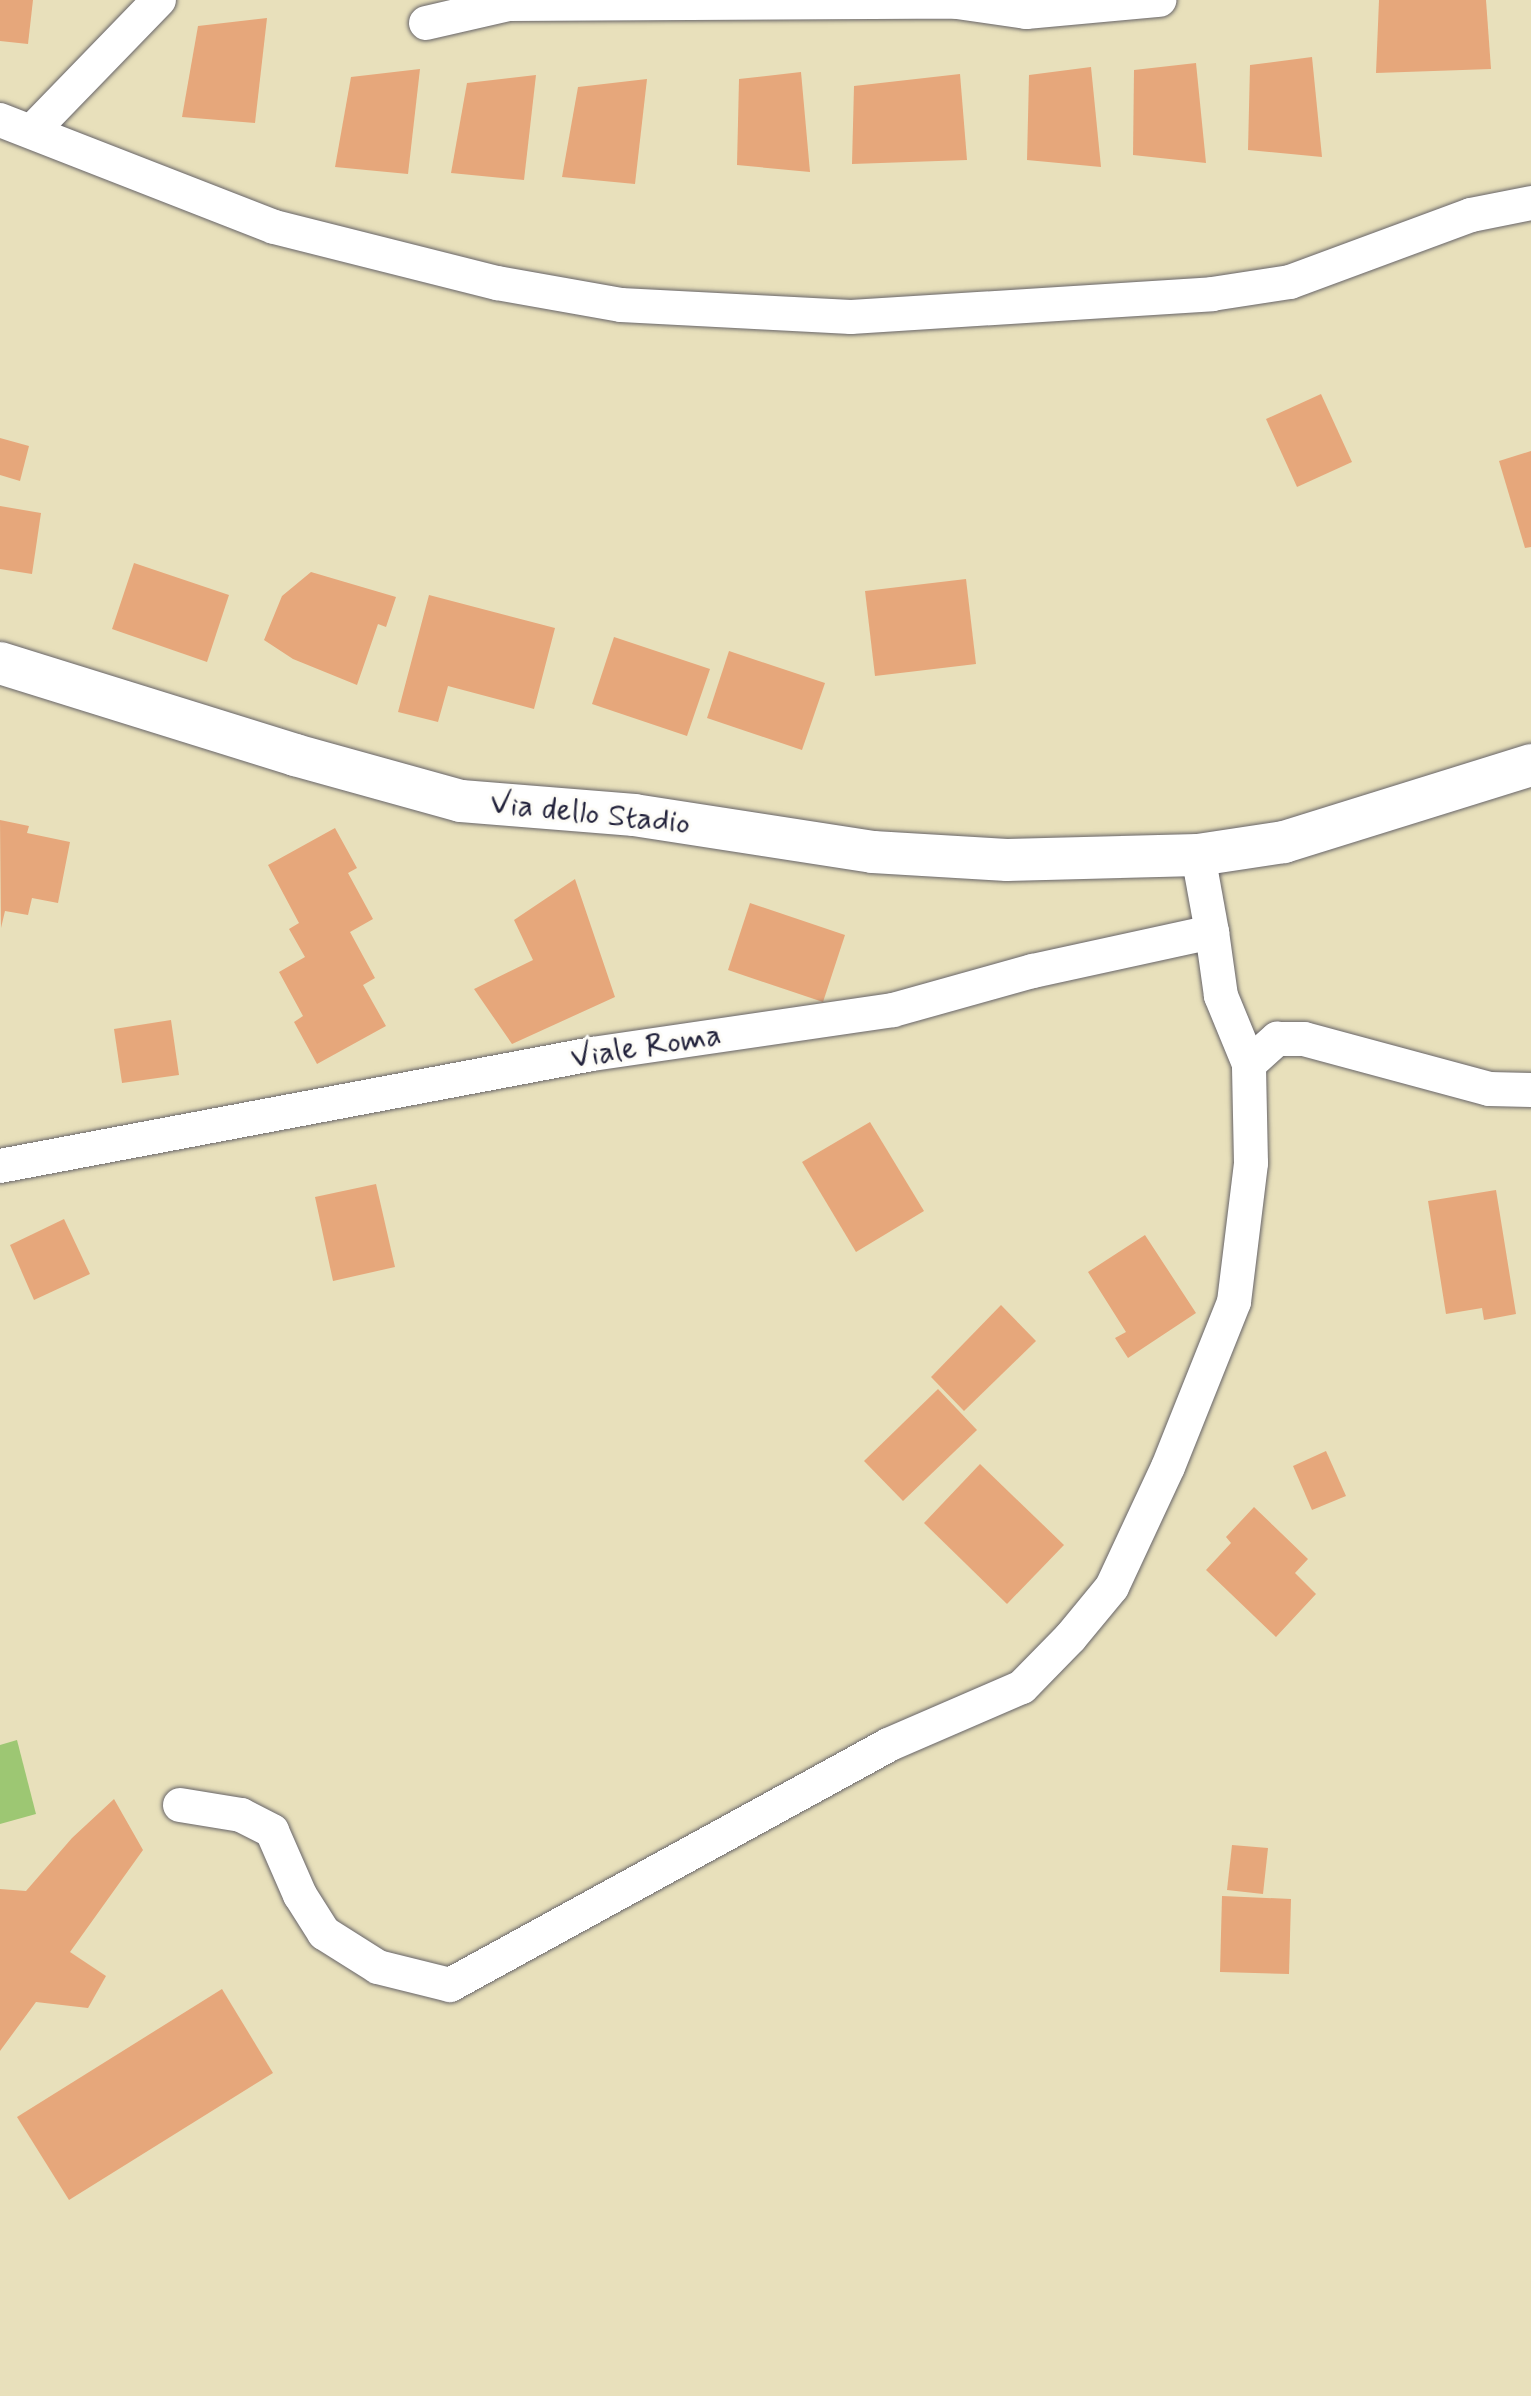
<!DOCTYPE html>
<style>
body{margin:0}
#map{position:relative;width:1531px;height:2396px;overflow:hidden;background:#e8e0bb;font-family:Mynerve,sans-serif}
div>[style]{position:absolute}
.green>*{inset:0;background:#9dc773}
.building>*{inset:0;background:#e6a77b}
.roads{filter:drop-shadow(0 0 2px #676468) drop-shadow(0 0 2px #676468)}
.minor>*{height:34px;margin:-17px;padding:0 17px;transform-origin:17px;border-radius:17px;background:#fff}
.tertiary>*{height:42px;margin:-21px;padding:0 21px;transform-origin:21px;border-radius:21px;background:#fff}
span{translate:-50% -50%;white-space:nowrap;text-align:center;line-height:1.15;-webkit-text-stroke:6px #fdfcf7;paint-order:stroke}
.street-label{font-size:32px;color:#22223b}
</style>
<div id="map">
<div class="green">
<i style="clip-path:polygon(17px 1740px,36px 1814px,0 1824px,0 1745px)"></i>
</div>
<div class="building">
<i style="clip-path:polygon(0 0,33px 0,28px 44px,0 41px)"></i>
<i style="clip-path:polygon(1379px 0,1486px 0,1491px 69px,1376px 73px)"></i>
<i style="clip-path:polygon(267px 18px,255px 123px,182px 117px,198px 26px)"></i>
<i style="clip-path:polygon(1312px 57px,1322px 157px,1248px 150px,1250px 65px)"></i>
<i style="clip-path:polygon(1196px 63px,1206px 163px,1133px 155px,1134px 70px)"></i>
<i style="clip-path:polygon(1091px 67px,1101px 167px,1027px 160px,1029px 75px)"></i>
<i style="clip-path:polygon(420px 69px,408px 174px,335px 167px,351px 77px)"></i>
<i style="clip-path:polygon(801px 72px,810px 172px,737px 165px,739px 79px)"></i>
<i style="clip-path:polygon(960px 74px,967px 160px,852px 164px,854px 86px)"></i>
<i style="clip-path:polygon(536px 75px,524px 180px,451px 173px,467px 83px)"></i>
<i style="clip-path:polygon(647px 79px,635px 184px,562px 177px,578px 87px)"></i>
<i style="clip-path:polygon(1321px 394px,1352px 462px,1297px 487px,1266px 419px)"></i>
<i style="clip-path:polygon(0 438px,29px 446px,20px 481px,0 475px)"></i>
<i style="clip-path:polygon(1531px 451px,1531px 547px,1525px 548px,1499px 461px)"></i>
<i style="clip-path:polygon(0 506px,41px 513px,32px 574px,0 569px)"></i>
<i style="clip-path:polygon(134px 563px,229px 595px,207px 662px,112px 629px)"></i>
<i style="clip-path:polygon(311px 572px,396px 597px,386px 627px,378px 624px,357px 685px,293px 659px,264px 640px,282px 596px)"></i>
<i style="clip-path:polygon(966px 579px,976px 664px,875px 676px,865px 591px)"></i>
<i style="clip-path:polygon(429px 595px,555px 628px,534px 709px,448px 686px,438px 722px,398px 712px)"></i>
<i style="clip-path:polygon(614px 637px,710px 669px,687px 736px,592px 704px)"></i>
<i style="clip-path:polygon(729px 651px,825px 683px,802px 750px,707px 718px)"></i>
<i style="clip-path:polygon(0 820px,29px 826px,27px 833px,70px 842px,58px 903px,32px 898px,28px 915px,5px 911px,1px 928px)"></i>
<i style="clip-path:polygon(335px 828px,357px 868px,348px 873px,373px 919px,350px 932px,375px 978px,363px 985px,386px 1026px,317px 1064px,294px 1022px,303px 1016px,279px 972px,305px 957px,289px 929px,299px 923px,268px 865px)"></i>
<i style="clip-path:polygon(575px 879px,615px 997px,512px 1044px,474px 989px,533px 960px,514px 920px)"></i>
<i style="clip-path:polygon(750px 903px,845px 935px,823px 1002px,728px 970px)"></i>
<i style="clip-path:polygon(171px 1020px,179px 1075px,122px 1083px,114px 1029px)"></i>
<i style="clip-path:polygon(870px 1122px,924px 1211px,856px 1252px,802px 1162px)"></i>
<i style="clip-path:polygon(376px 1184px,395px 1267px,333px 1281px,315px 1197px)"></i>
<i style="clip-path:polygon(1496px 1190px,1516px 1314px,1484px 1320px,1482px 1308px,1446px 1314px,1428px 1201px)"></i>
<i style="clip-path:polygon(64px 1219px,90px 1274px,34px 1300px,10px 1245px)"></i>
<i style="clip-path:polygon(1145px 1235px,1196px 1313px,1128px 1358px,1115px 1338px,1126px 1332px,1088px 1272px)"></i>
<i style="clip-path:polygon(1001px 1305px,1036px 1341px,964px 1411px,931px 1377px)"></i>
<i style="clip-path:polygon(938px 1389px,977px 1430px,903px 1501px,864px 1461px)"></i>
<i style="clip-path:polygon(1326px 1451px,1346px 1496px,1312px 1510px,1293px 1466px)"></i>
<i style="clip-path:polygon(980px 1464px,1064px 1545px,1007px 1604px,924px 1523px)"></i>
<i style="clip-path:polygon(1254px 1507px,1308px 1559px,1295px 1573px,1316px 1594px,1276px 1637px,1206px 1570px,1231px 1543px,1226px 1537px)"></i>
<i style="clip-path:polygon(114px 1799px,143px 1850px,70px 1952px,106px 1976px,88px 2008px,36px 2002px,0 2051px,0 1889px,26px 1891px,72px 1838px)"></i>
<i style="clip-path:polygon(1232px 1845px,1268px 1848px,1263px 1894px,1227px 1890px)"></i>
<i style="clip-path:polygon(1222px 1896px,1291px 1899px,1289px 1974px,1220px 1972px)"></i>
<i style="clip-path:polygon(222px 1989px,273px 2073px,69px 2200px,17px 2117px)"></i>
</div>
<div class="roads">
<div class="minor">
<i style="left:426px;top:23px;width:84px;rotate:-13deg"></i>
<i style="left:508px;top:4px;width:449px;rotate:-0.3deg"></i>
<i style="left:957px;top:2px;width:70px;rotate:8.2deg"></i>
<i style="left:1026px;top:12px;width:134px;rotate:-5.2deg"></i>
<i style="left:0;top:120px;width:294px;rotate:21.3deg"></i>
<i style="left:274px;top:227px;width:230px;rotate:14.1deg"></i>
<i style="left:497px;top:283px;width:126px;rotate:10.1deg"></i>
<i style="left:621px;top:305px;width:230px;rotate:3deg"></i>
<i style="left:851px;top:317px;width:362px;rotate:-3.6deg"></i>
<i style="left:1212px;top:294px;width:79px;rotate:-8.7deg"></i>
<i style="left:1290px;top:282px;width:193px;rotate:-20.3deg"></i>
<i style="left:1471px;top:215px;width:61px;rotate:-11.3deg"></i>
<i style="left:33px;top:130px;width:181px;rotate:-45.9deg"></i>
<i style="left:1249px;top:1064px;width:38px;rotate:-42deg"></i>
<i style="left:1277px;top:1039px;width:27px"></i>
<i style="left:1304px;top:1039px;width:192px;rotate:15.1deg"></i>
<i style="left:1489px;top:1089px;width:42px;rotate:1.4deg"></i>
<i style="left:0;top:1166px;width:603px;rotate:-10.71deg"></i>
<i style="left:592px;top:1054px;width:304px;rotate:-8.3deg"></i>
<i style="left:893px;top:1010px;width:145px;rotate:-15.6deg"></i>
<i style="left:1033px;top:971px;width:183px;rotate:-12.3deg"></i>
<i style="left:1212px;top:932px;width:78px;rotate:-100.3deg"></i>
<i style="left:180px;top:1805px;width:62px;rotate:9.3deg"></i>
<i style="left:241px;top:1815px;width:35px;rotate:27deg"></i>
<i style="left:272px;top:1831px;width:70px;rotate:66.4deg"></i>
<i style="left:300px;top:1895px;width:45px;rotate:57.7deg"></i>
<i style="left:324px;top:1933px;width:64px;rotate:32.2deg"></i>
<i style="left:378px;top:1967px;width:74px;rotate:14deg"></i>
<i style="left:450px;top:1985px;width:499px;rotate:-28.7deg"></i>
<i style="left:888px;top:1745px;width:146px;rotate:-23.4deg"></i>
<i style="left:1022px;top:1687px;width:69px;rotate:-45.6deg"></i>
<i style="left:1070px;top:1638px;width:66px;rotate:-50.5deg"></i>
<i style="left:1112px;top:1587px;width:132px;rotate:-65deg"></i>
<i style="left:1168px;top:1467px;width:178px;rotate:-68.2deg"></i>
<i style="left:1234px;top:1302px;width:140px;rotate:-83deg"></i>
<i style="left:1251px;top:1163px;width:99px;rotate:-91.2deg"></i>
<i style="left:1249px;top:1064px;width:74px;rotate:-112.4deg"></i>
<i style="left:1221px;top:996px;width:65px;rotate:-98deg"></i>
</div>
<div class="tertiary">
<i style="left:0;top:663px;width:309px;rotate:17.3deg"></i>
<i style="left:295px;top:755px;width:172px;rotate:15.5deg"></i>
<i style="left:461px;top:801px;width:174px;rotate:4.6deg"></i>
<i style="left:634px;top:815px;width:242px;rotate:8.8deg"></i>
<i style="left:873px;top:852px;width:134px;rotate:3.4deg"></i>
<i style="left:1007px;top:860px;width:191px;rotate:-1.5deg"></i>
<i style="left:1198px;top:855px;width:87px;rotate:-8.6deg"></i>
<i style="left:1284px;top:842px;width:259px;rotate:-17.3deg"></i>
</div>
</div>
<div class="street-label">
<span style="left:590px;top:814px;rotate:6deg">Via dello Stadio</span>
<span style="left:646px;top:1047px;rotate:-9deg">Viale Roma</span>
</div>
</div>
